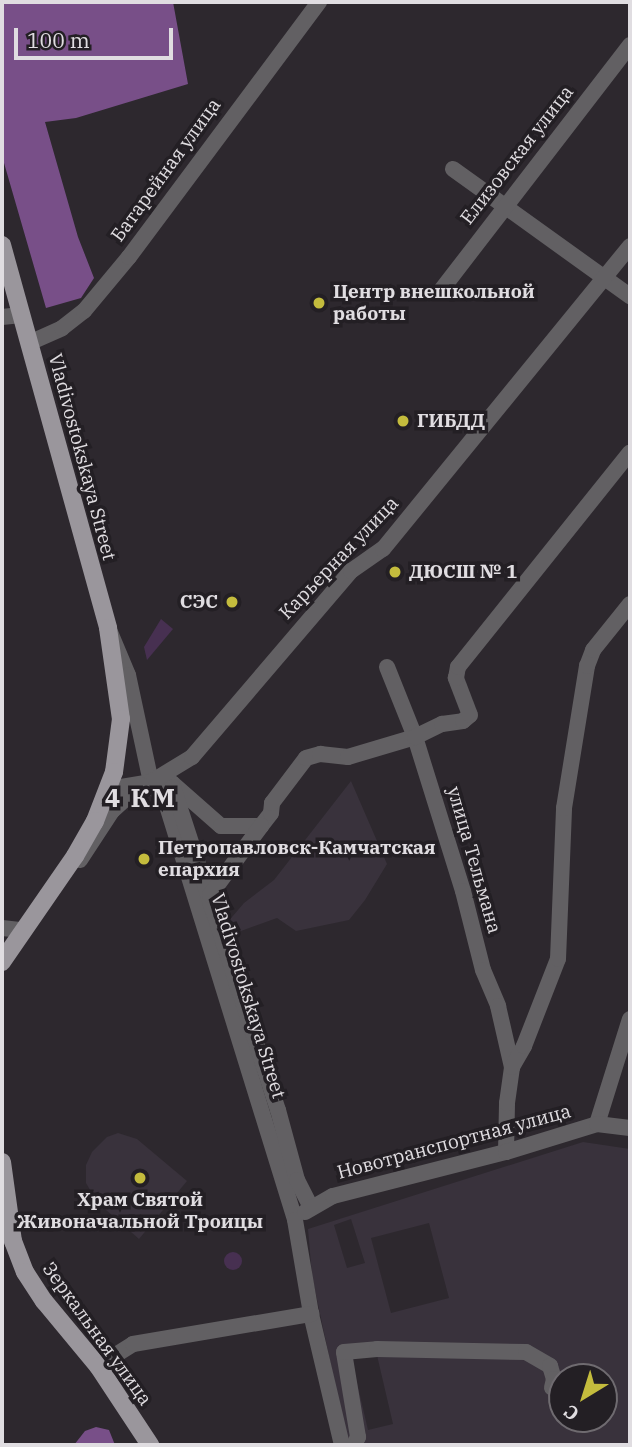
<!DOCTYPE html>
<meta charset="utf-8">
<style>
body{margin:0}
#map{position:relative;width:632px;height:1447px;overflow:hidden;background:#2d282e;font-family:"IBM Plex Serif",serif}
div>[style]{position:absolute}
.built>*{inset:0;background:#39323c}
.green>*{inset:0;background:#473051}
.round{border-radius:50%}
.forest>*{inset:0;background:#784f88}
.minor>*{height:16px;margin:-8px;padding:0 8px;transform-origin:8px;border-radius:8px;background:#626063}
.major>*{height:18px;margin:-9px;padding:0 9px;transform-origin:9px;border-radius:9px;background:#9a969c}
.dots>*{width:19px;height:19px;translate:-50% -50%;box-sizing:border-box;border:4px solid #231f24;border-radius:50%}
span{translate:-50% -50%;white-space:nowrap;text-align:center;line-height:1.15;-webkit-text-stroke:7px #231f24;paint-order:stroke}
.street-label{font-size:19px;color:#e0dde1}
.poi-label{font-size:19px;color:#e0dde1;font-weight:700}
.left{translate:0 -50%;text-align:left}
.right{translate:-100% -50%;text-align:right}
.district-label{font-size:26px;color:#e0dde1;font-weight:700;letter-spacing:2px}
.frame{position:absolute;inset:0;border:4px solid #e0dde1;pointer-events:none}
.north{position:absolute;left:548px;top:1363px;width:70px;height:70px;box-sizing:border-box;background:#231f24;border:2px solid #6f6b70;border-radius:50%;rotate:218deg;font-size:19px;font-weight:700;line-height:28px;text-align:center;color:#e0dde1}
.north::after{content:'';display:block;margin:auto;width:24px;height:32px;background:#c4bc3d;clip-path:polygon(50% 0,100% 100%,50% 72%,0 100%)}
.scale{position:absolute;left:14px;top:28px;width:159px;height:32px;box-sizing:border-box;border:4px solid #e0dde1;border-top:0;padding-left:9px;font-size:21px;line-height:24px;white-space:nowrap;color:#e0dde1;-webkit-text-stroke:5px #231f24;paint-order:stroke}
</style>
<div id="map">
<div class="built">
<i style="clip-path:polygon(351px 781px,387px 864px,365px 900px,349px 920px,296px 931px,277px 918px,230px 935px,226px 924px,244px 903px,274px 880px)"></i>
<i style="clip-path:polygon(118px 1133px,137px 1139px,187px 1181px,139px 1239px,97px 1202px,86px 1183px,86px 1165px,92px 1152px,107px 1137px)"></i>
<i style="clip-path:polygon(evenodd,583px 1142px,630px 1149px,630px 1445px,348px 1445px,312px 1276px,308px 1229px,583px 1142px,351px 1219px,365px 1263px,347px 1268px,334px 1225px,351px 1219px,583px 1142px,429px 1223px,449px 1298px,391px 1313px,371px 1238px,429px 1223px,583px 1142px,376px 1351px,393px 1424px,368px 1430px,351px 1357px,376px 1351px,583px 1142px,562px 1377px,604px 1377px,604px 1419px,562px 1419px,562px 1377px)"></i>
</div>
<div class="green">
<i style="clip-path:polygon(161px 619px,173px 629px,147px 660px,144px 647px)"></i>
<i class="round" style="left:224px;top:1252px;width:18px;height:18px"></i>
</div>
<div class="forest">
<i style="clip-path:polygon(2px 2px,173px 2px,188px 84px,76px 118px,45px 122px,78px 237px,94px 278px,81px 298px,46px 308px,2px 156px)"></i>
<i style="clip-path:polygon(96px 1427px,109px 1430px,115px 1445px,74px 1445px,85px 1431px)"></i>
</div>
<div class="minor">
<i style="left:453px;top:169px;width:218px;rotate:35.7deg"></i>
<i style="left:439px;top:293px;width:313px;rotate:-52.4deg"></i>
<i style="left:2px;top:317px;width:19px;rotate:-6deg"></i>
<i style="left:29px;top:343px;width:36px;rotate:-24deg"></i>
<i style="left:62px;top:328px;width:28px;rotate:-38deg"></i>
<i style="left:84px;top:311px;width:70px;rotate:-50.2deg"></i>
<i style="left:129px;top:257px;width:318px;rotate:-53.3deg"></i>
<i style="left:110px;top:632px;width:47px;rotate:67.3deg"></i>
<i style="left:128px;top:675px;width:109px;rotate:77.9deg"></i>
<i style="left:151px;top:782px;width:29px;rotate:56deg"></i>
<i style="left:167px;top:806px;width:433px;rotate:72.8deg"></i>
<i style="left:295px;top:1220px;width:95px;rotate:80.3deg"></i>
<i style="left:311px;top:1314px;width:135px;rotate:76.7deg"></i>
<i style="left:387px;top:667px;width:75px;rotate:68.2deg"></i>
<i style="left:415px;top:737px;width:161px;rotate:72.7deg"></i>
<i style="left:463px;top:891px;width:81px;rotate:75.8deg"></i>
<i style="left:483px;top:970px;width:39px;rotate:67deg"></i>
<i style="left:498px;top:1006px;width:63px;rotate:77.1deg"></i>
<i style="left:151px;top:782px;width:21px;rotate:3deg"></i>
<i style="left:172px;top:783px;width:65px;rotate:41.3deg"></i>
<i style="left:221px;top:826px;width:40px"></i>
<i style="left:261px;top:826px;width:16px;rotate:-52deg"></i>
<i style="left:271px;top:813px;width:10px;rotate:-84deg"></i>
<i style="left:272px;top:803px;width:56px;rotate:-52.9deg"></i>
<i style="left:306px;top:758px;width:15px;rotate:-16deg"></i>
<i style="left:320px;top:754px;width:28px;rotate:6deg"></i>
<i style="left:348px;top:757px;width:70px;rotate:-16.6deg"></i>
<i style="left:415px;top:737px;width:30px;rotate:-26deg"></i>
<i style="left:442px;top:724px;width:21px;rotate:-8deg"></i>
<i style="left:463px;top:721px;width:9px;rotate:-41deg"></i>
<i style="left:470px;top:715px;width:40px;rotate:-111deg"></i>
<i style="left:456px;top:678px;width:11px;rotate:-80deg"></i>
<i style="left:458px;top:667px;width:275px;rotate:-51.3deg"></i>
<i style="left:173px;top:787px;width:340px;rotate:72deg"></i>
<i style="left:278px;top:1110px;width:73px;rotate:74.8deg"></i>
<i style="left:297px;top:1180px;width:30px;rotate:63deg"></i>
<i style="left:109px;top:789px;width:43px;rotate:-9.5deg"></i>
<i style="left:151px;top:782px;width:48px;rotate:-31.4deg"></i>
<i style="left:192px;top:757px;width:245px;rotate:-49.5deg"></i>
<i style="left:351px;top:571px;width:39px;rotate:-35deg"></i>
<i style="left:383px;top:549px;width:391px;rotate:-50.8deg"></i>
<i style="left:80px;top:860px;width:59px;rotate:-56.9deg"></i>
<i style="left:112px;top:811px;width:39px;rotate:-42deg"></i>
<i style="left:210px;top:895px;width:86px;rotate:-53.5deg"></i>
<i style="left:2px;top:928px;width:20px;rotate:6deg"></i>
<i style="left:597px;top:1124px;width:110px;rotate:-72.6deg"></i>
<i style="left:506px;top:1152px;width:49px;rotate:-88.8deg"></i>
<i style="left:507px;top:1103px;width:36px;rotate:-82deg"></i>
<i style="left:512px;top:1067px;width:24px;rotate:-60deg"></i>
<i style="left:524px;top:1046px;width:93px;rotate:-68.7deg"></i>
<i style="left:558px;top:959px;width:151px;rotate:-87.7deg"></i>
<i style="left:564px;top:808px;width:144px;rotate:-80.8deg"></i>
<i style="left:587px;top:666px;width:17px;rotate:-69deg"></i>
<i style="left:593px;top:650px;width:59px;rotate:-51.2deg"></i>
<i style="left:305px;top:1212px;width:32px;rotate:-30deg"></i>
<i style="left:333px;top:1196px;width:179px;rotate:-14.3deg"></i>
<i style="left:506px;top:1152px;width:95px;rotate:-17.1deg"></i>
<i style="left:597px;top:1124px;width:33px;rotate:7deg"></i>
<i style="left:98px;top:1366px;width:41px;rotate:-32.2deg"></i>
<i style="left:133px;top:1344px;width:181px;rotate:-9.6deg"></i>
<i style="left:354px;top:1445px;width:9px;rotate:-63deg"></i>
<i style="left:358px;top:1437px;width:86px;rotate:-99.4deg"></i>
<i style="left:344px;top:1352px;width:33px;rotate:-5deg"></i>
<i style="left:377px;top:1349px;width:149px;rotate:1.2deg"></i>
<i style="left:526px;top:1352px;width:28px;rotate:30deg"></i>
<i style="left:550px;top:1366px;width:14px;rotate:73deg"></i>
<i style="left:554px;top:1379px;width:9px;rotate:103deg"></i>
</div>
<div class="major">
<i style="left:2px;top:245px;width:397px;rotate:74.5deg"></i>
<i style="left:108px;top:628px;width:92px;rotate:81.9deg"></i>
<i style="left:121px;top:719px;width:53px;rotate:97.5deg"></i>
<i style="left:114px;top:772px;width:53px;rotate:111.2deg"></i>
<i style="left:95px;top:821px;width:40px;rotate:119.7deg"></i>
<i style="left:75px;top:856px;width:129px;rotate:124.6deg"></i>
<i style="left:2px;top:1162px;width:80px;rotate:82.1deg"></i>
<i style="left:13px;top:1241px;width:33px;rotate:69deg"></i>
<i style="left:25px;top:1272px;width:35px;rotate:57deg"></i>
<i style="left:44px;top:1301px;width:85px;rotate:50.3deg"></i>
<i style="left:98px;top:1366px;width:95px;rotate:56.6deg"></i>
</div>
<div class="dots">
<i style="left:319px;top:303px;background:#c4bc3d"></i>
<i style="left:403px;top:421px;background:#c4bc3d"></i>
<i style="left:395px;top:572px;background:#c4bc3d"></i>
<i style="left:232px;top:602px;background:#c4bc3d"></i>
<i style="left:144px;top:859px;background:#c4bc3d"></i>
<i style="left:140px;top:1178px;background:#c4bc3d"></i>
</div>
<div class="street-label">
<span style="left:517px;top:155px;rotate:-52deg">Елизовская улица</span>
<span style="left:166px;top:170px;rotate:-54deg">Батарейная улица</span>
<span style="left:82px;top:457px;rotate:75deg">Vladivostokskaya Street</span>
<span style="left:339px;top:558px;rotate:-46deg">Карьерная улица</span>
<span style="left:474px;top:860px;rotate:74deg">улица Тельмана</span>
<span style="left:248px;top:996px;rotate:73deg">Vladivostokskaya Street</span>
<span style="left:454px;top:1142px;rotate:-15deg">Новотранспортная улица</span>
<span style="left:97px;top:1334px;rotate:54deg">Зеркальная улица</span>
</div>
<div class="poi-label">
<span class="left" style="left:333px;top:303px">Центр внешкольной<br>работы</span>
<span class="left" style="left:417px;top:421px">ГИБДД</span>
<span class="left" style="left:409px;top:572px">ДЮСШ № 1</span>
<span class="right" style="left:218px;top:602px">СЭС</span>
<span class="left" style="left:158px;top:859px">Петропавловск-Камчатская<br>епархия</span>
<span style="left:140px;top:1211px">Храм Святой<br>Живоначальной Троицы</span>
</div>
<div class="district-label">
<span style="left:141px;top:798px">4 КМ</span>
</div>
<div class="frame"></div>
<div class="north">С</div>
<div class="scale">100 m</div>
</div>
